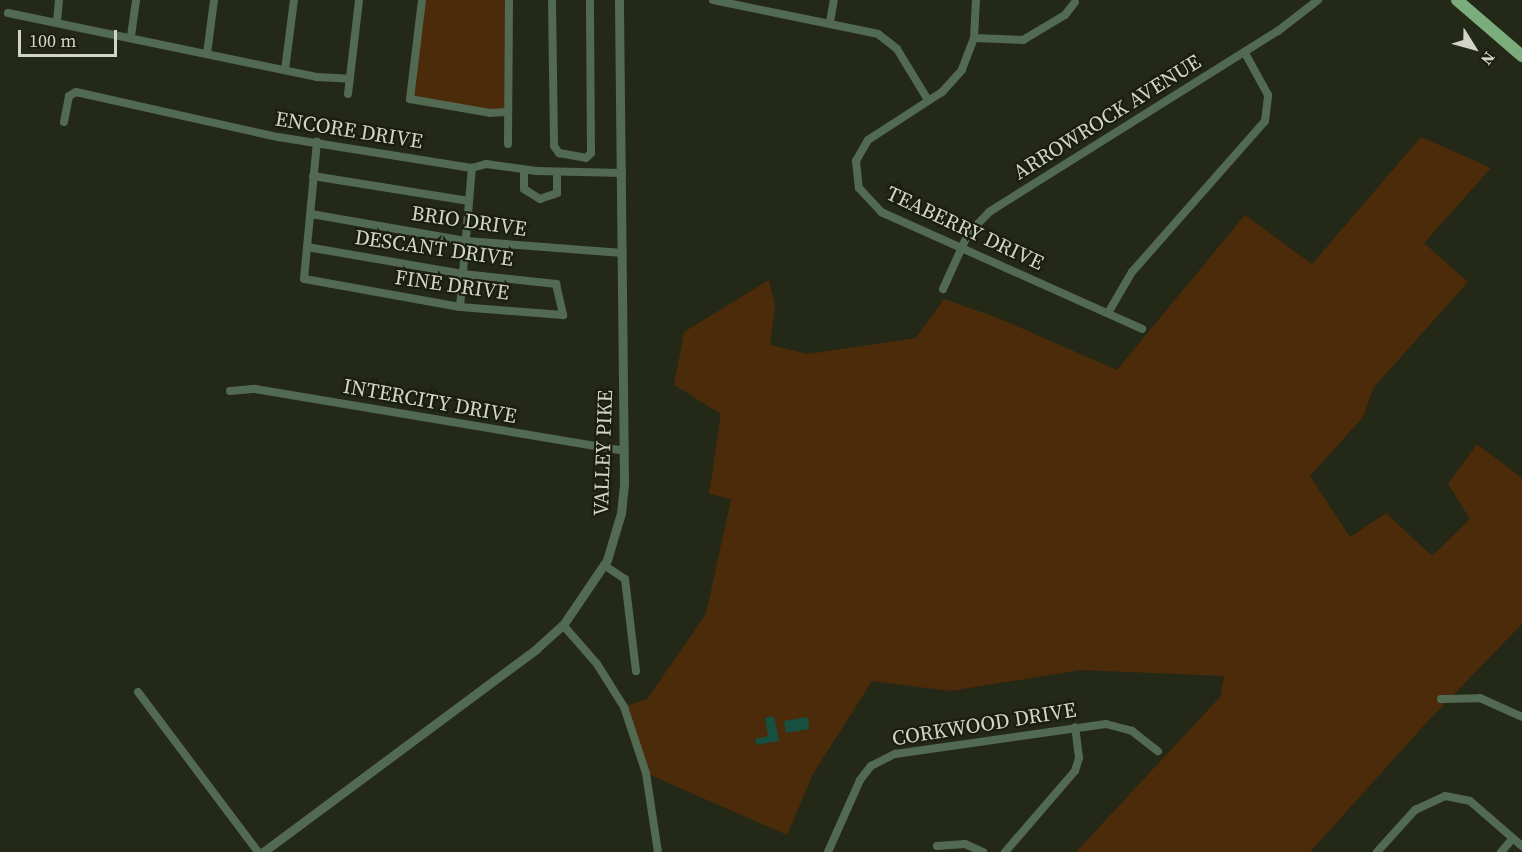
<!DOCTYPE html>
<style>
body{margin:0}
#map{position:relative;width:1522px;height:852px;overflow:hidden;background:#242816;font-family:"Source Serif 4",serif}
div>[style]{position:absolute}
.green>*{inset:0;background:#4c2b0a}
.water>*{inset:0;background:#174f40}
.minor>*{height:8px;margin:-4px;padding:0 4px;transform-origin:4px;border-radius:4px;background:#526952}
.tertiary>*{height:9px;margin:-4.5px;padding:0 4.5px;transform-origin:4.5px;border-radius:4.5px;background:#526952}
.primary>*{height:12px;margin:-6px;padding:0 6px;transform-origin:6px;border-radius:6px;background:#7bad7c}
span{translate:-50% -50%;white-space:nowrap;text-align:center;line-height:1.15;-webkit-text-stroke:4.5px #1b1e0d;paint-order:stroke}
.street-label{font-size:21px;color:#d1d4c8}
.north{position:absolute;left:1444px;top:18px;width:60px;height:60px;-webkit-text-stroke:4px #1b1e0d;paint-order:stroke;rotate:127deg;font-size:16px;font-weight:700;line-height:24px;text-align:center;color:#d1d4c8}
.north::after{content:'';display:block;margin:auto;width:21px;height:27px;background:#d1d4c8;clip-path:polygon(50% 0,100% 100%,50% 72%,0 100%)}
.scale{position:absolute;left:18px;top:30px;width:99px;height:27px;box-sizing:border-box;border:3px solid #d1d4c8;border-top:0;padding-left:8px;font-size:18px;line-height:21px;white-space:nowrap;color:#d1d4c8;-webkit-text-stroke:4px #1b1e0d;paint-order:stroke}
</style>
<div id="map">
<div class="green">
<i style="clip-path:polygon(423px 0,509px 0,507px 112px,410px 99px)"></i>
<i style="clip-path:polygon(1421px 137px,1491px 168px,1424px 243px,1468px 282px,1374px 387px,1363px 417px,1310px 476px,1350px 537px,1386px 513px,1432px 556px,1470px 519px,1448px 484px,1477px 444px,1522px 478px,1522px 624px,1428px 721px,1310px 852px,1076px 852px,1220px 697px,1224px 676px,1081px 670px,950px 691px,872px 681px,813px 774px,787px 835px,646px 773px,624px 707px,647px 699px,706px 614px,731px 499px,709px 494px,721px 414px,674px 385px,684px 332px,769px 280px,775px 306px,770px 345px,808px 354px,916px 338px,944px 299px,998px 318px,1117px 370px,1245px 215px,1312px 264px)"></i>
</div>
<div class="water">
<i style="clip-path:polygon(774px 716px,779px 741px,757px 745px,755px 739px,768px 736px,765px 718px)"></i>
<i style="clip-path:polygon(808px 717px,809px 729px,786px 733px,784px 721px)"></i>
</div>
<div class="minor">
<i style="left:422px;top:0;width:100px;rotate:96.9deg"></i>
<i style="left:410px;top:99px;width:81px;rotate:9.9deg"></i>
<i style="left:490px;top:113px;width:17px;rotate:-3deg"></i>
<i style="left:552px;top:0;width:146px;rotate:89.2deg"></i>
<i style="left:554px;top:146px;width:9px;rotate:54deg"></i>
<i style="left:559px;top:153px;width:27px;rotate:10deg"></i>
<i style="left:586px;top:158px;width:7px;rotate:-45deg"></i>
<i style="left:591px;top:153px;width:153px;rotate:-90.4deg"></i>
<i style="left:713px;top:0;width:168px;rotate:11.6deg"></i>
<i style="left:878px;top:34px;width:24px;rotate:38deg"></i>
<i style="left:897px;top:49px;width:60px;rotate:58.7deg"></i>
<i style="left:976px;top:0;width:38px;rotate:93deg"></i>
<i style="left:974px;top:38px;width:34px;rotate:111deg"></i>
<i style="left:962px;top:70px;width:30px;rotate:132deg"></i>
<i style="left:942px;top:92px;width:88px;rotate:147deg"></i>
<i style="left:868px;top:140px;width:24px;rotate:120deg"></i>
<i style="left:856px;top:161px;width:27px;rotate:84deg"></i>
<i style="left:859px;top:188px;width:33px;rotate:47deg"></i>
<i style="left:881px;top:212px;width:286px;rotate:24.1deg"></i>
<i style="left:8px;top:13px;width:316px;rotate:11.7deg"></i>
<i style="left:317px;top:77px;width:33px;rotate:3deg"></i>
<i style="left:57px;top:22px;width:22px;rotate:-85deg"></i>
<i style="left:830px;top:22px;width:22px;rotate:-80deg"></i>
<i style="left:131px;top:36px;width:36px;rotate:-82deg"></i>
<i style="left:974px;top:38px;width:49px;rotate:2.3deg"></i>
<i style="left:1023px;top:40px;width:49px;rotate:-30.8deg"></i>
<i style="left:1065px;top:15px;width:16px;rotate:-52deg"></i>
<i style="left:207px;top:54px;width:54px;rotate:-82.6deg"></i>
<i style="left:285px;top:70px;width:71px;rotate:-82.7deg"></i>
<i style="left:348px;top:94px;width:95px;rotate:-83.3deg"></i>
<i style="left:64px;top:122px;width:26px;rotate:-79deg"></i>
<i style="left:69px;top:96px;width:8px;rotate:-30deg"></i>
<i style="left:76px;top:92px;width:207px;rotate:12.6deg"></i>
<i style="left:278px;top:137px;width:196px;rotate:9.1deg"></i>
<i style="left:472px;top:168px;width:15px;rotate:-16deg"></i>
<i style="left:486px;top:164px;width:51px;rotate:7.8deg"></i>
<i style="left:537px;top:171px;width:85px;rotate:1.3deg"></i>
<i style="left:508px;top:144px;width:144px;rotate:-89.6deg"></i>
<i style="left:524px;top:170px;width:19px;rotate:90deg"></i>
<i style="left:524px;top:189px;width:19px;rotate:32deg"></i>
<i style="left:540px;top:199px;width:18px;rotate:-19deg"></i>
<i style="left:557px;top:193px;width:21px;rotate:-90deg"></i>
<i style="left:313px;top:176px;width:158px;rotate:9.1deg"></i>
<i style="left:311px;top:214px;width:157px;rotate:9.9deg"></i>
<i style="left:466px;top:241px;width:157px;rotate:4.4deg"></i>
<i style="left:307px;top:247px;width:158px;rotate:9.8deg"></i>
<i style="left:463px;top:274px;width:94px;rotate:6.1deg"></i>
<i style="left:556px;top:284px;width:32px;rotate:77deg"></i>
<i style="left:563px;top:315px;width:103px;rotate:-175.6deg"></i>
<i style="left:460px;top:307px;width:158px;rotate:-169.8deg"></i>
<i style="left:304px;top:279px;width:138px;rotate:-84.6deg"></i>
<i style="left:943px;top:289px;width:60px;rotate:-65.6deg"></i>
<i style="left:968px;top:234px;width:30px;rotate:-46deg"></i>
<i style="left:989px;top:212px;width:341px;rotate:-32.1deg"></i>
<i style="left:1278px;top:31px;width:51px;rotate:-37.8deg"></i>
<i style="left:460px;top:307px;width:140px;rotate:-85.1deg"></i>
<i style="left:1108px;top:313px;width:48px;rotate:-59.7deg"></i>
<i style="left:1132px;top:272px;width:201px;rotate:-48.6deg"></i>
<i style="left:1265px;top:121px;width:26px;rotate:-83deg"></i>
<i style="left:1268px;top:95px;width:48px;rotate:-118.7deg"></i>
<i style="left:230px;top:391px;width:25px;rotate:-5deg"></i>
<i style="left:255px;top:389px;width:374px;rotate:9.5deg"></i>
<i style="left:604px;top:565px;width:25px;rotate:34deg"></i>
<i style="left:625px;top:579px;width:93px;rotate:83.2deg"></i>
<i style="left:563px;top:625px;width:52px;rotate:48.9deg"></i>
<i style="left:597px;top:664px;width:51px;rotate:57.9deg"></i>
<i style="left:624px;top:707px;width:70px;rotate:71.6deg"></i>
<i style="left:646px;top:773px;width:80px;rotate:81.4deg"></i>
<i style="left:138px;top:692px;width:200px;rotate:53.1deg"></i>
<i style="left:1441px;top:699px;width:39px;rotate:-1deg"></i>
<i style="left:1480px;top:698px;width:46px;rotate:24.3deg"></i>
<i style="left:937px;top:846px;width:28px;rotate:-4deg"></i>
<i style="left:965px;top:844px;width:20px;rotate:24deg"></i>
<i style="left:828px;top:852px;width:79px;rotate:-66deg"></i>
<i style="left:860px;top:780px;width:18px;rotate:-52deg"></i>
<i style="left:871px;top:766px;width:27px;rotate:-27deg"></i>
<i style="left:895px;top:754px;width:213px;rotate:-8.1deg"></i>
<i style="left:1106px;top:724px;width:27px;rotate:15deg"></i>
<i style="left:1132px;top:731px;width:33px;rotate:38deg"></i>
<i style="left:1005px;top:852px;width:107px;rotate:-49.2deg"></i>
<i style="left:1075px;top:771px;width:14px;rotate:-73deg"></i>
<i style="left:1079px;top:758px;width:31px;rotate:-97deg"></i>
<i style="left:1377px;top:852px;width:57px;rotate:-47.9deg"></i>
<i style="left:1415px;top:810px;width:33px;rotate:-25deg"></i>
<i style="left:1445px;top:796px;width:25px;rotate:11deg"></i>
<i style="left:1470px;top:801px;width:69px;rotate:40.9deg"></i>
<i style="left:1501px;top:852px;width:18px;rotate:-49deg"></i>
</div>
<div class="tertiary">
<i style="left:263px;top:852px;width:340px;rotate:-36.6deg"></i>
<i style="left:536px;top:649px;width:36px;rotate:-42deg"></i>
<i style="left:563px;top:625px;width:78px;rotate:-55.9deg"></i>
<i style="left:607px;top:560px;width:49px;rotate:-73.4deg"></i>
<i style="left:621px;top:513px;width:31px;rotate:-84deg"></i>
<i style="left:624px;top:482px;width:482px;rotate:-90.6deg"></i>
</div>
<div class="primary">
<i style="left:1457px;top:0;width:86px;rotate:40.7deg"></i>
</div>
<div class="street-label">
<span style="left:1107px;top:117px;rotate:-32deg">ARROWROCK AVENUE</span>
<span style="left:349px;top:130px;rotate:9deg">ENCORE DRIVE</span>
<span style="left:469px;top:221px;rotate:8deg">BRIO DRIVE</span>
<span style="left:965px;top:228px;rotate:25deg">TEABERRY DRIVE</span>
<span style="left:434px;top:248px;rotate:8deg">DESCANT DRIVE</span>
<span style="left:452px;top:285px;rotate:8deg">FINE DRIVE</span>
<span style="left:430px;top:401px;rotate:10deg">INTERCITY DRIVE</span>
<span style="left:603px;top:453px;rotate:-88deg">VALLEY PIKE</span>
<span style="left:984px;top:724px;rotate:-9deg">CORKWOOD DRIVE</span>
</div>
<div class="north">N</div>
<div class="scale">100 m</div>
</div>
